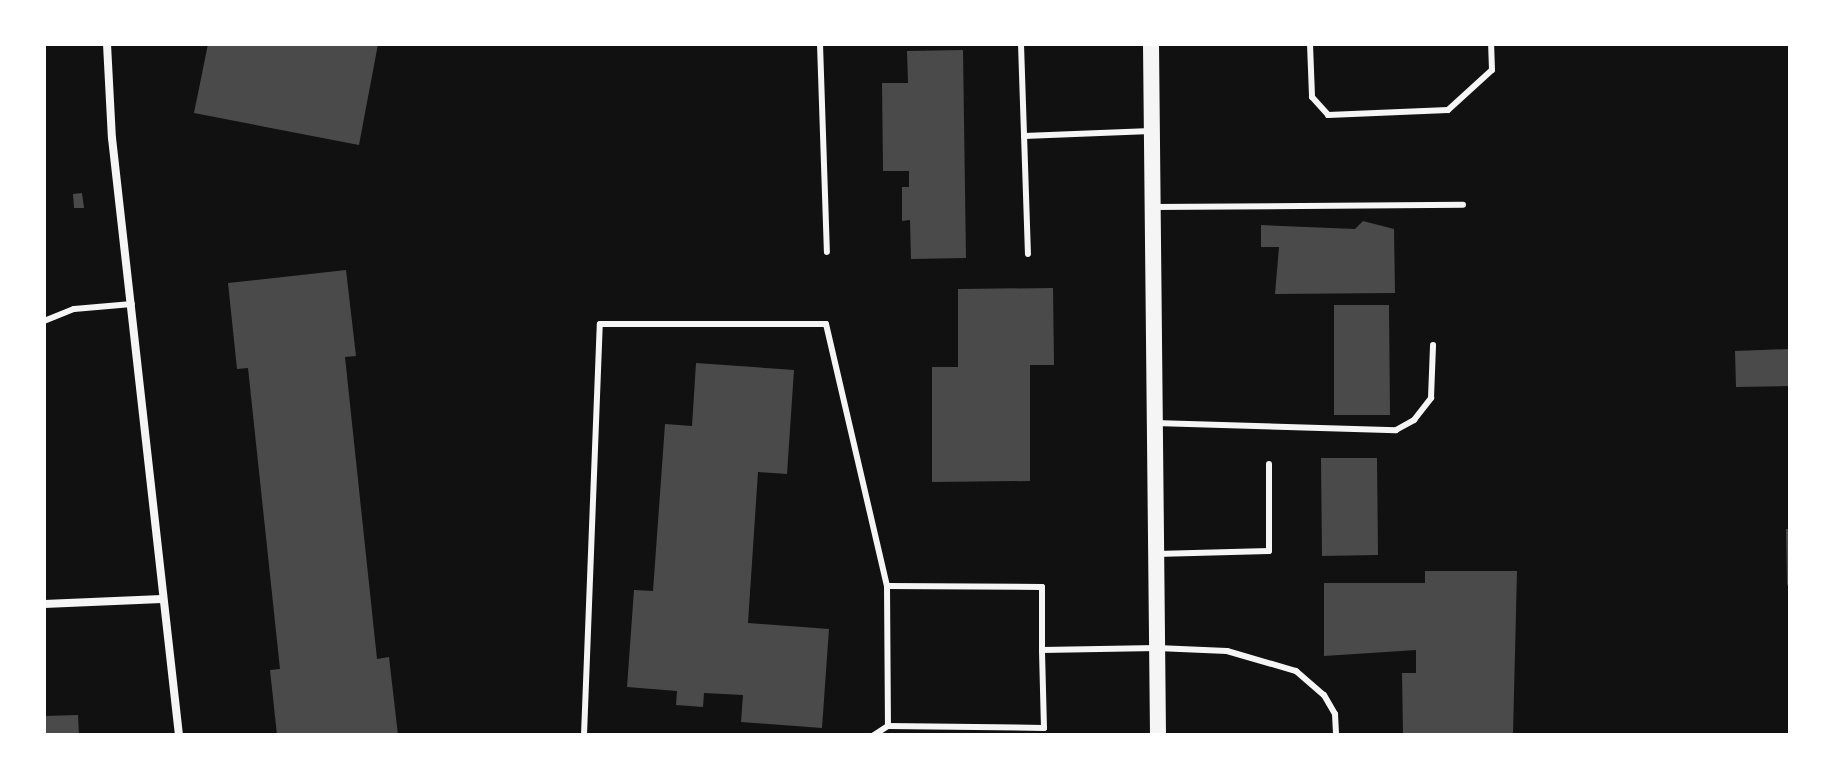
<!DOCTYPE html>
<style>
body{margin:0}
#map{position:relative;width:1834px;height:779px;overflow:hidden;background:#111;font-family:Manrope,sans-serif}
div>[style]{position:absolute}
.building>*{inset:0;background:#4a4a4a}
.service>*{height:6px;margin:-3px;padding:0 3px;transform-origin:3px;border-radius:3px;background:#f5f5f5}
.minor>*{height:8px;margin:-4px;padding:0 4px;transform-origin:4px;border-radius:4px;background:#f5f5f5}
.secondary>*{height:16px;margin:-8px;padding:0 8px;transform-origin:8px;border-radius:8px;background:#f5f5f5}
span{translate:-50% -50%;white-space:nowrap;text-align:center;line-height:1.15;-webkit-text-stroke:6px #fff;paint-order:stroke}
.frame{position:absolute;inset:0;border:46px solid #fff;pointer-events:none}
</style>
<div id="map">
<div class="building">
<i style="clip-path:polygon(208px 44px,378px 44px,359px 145px,194px 113px)"></i>
<i style="clip-path:polygon(963px 50px,966px 258px,911px 259px,910px 220px,902px 221px,902px 187px,909px 187px,909px 171px,883px 171px,882px 83px,908px 83px,907px 51px)"></i>
<i style="clip-path:polygon(82px 193px,84px 208px,74px 208px,73px 194px)"></i>
<i style="clip-path:polygon(1363px 221px,1394px 229px,1395px 293px,1275px 294px,1279px 247px,1261px 247px,1261px 225px,1355px 229px)"></i>
<i style="clip-path:polygon(346px 270px,356px 356px,345px 357px,377px 659px,389px 657px,398px 735px,277px 735px,270px 670px,280px 669px,248px 368px,237px 369px,228px 283px)"></i>
<i style="clip-path:polygon(1053px 288px,1054px 365px,1030px 365px,1030px 481px,932px 482px,932px 367px,958px 367px,958px 289px)"></i>
<i style="clip-path:polygon(1334px 305px,1389px 305px,1390px 415px,1334px 415px)"></i>
<i style="clip-path:polygon(1790px 349px,1790px 386px,1736px 387px,1735px 351px)"></i>
<i style="clip-path:polygon(696px 363px,794px 370px,787px 474px,758px 472px,748px 623px,829px 629px,822px 728px,741px 722px,743px 695px,704px 693px,703px 707px,676px 705px,677px 691px,627px 687px,634px 590px,653px 591px,665px 424px,692px 426px)"></i>
<i style="clip-path:polygon(1321px 458px,1377px 458px,1378px 555px,1322px 556px)"></i>
<i style="clip-path:polygon(1786px 529px,1790px 529px,1790px 585px,1787px 585px)"></i>
<i style="clip-path:polygon(1425px 571px,1517px 571px,1513px 735px,1403px 735px,1402px 673px,1416px 673px,1416px 650px,1324px 656px,1324px 583px,1425px 583px)"></i>
<i style="clip-path:polygon(78px 715px,79px 735px,44px 735px,44px 716px)"></i>
</div>
<div class="service">
<i style="left:820px;top:44px;width:208px;rotate:88.1deg"></i>
<i style="left:1021px;top:44px;width:210px;rotate:88.1deg"></i>
<i style="left:1310px;top:44px;width:53px;rotate:87.8deg"></i>
<i style="left:1312px;top:97px;width:24px;rotate:48deg"></i>
<i style="left:1328px;top:115px;width:120px;rotate:-2.4deg"></i>
<i style="left:1448px;top:110px;width:59px;rotate:-42.3deg"></i>
<i style="left:1492px;top:70px;width:26px;rotate:-92deg"></i>
<i style="left:1024px;top:136px;width:127px;rotate:-2.3deg"></i>
<i style="left:1153px;top:207px;width:310px;rotate:-0.4deg"></i>
<i style="left:44px;top:321px;width:32px;rotate:-22deg"></i>
<i style="left:74px;top:309px;width:58px;rotate:-4.9deg"></i>
<i style="left:1155px;top:423px;width:241px;rotate:1.7deg"></i>
<i style="left:1396px;top:430px;width:21px;rotate:-29deg"></i>
<i style="left:1414px;top:420px;width:28px;rotate:-52deg"></i>
<i style="left:1431px;top:398px;width:53px;rotate:-87.8deg"></i>
<i style="left:1156px;top:554px;width:113px;rotate:-1.5deg"></i>
<i style="left:1269px;top:551px;width:87px;rotate:-90deg"></i>
<i style="left:1042px;top:650px;width:63px;rotate:-90deg"></i>
<i style="left:1042px;top:587px;width:155px;rotate:-179.6deg"></i>
<i style="left:887px;top:586px;width:140px;rotate:89.6deg"></i>
<i style="left:888px;top:726px;width:156px;rotate:0.7deg"></i>
<i style="left:1044px;top:728px;width:78px;rotate:-91.5deg"></i>
<i style="left:1042px;top:650px;width:115px;rotate:-1deg"></i>
<i style="left:1157px;top:648px;width:70px;rotate:2.5deg"></i>
<i style="left:1227px;top:651px;width:72px;rotate:16.2deg"></i>
<i style="left:1296px;top:671px;width:37px;rotate:41deg"></i>
<i style="left:1324px;top:695px;width:22px;rotate:60deg"></i>
<i style="left:1335px;top:714px;width:21px;rotate:87deg"></i>
<i style="left:584px;top:735px;width:411px;rotate:-87.8deg"></i>
<i style="left:600px;top:324px;width:226px"></i>
<i style="left:826px;top:324px;width:269px;rotate:76.9deg"></i>
<i style="left:874px;top:735px;width:17px;rotate:-33deg"></i>
</div>
<div class="minor">
<i style="left:107px;top:44px;width:94px;rotate:87deg"></i>
<i style="left:112px;top:138px;width:601px;rotate:83.6deg"></i>
<i style="left:44px;top:604px;width:118px;rotate:-2.4deg"></i>
</div>
<div class="secondary">
<i style="left:1151px;top:44px;width:691px;rotate:89.42deg"></i>
</div>
<div class="frame"></div>
</div>
